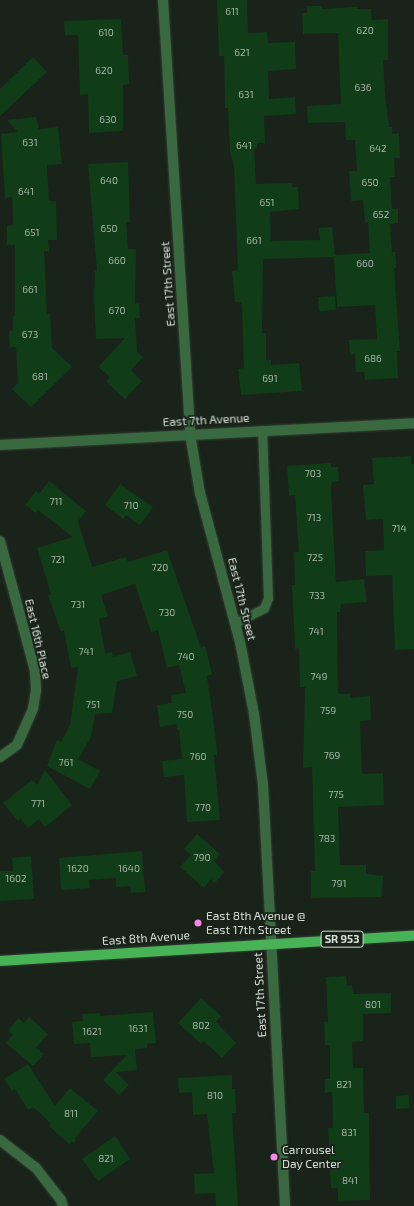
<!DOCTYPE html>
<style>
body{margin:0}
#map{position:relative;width:414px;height:1206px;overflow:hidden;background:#192319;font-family:"Exo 2",sans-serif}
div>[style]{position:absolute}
.building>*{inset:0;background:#113c18}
.roads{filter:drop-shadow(0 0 1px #343d34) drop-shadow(0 0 1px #343d34)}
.service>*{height:9px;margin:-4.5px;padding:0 4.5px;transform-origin:4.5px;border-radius:4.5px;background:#39693e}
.minor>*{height:10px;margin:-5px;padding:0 5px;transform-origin:5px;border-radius:5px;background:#39693e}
.tertiary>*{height:10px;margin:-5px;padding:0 5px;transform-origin:5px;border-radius:5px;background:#39693e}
.primary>*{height:10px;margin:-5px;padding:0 5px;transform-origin:5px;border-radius:5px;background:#48b257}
.dots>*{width:11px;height:11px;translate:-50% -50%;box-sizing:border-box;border:2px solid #192319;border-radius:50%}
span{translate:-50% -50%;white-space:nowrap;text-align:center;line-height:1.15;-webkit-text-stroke:3.5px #192319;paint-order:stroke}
.number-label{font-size:10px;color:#a6b6a7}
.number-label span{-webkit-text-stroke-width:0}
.shield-label span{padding:1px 3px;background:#192319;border:1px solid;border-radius:3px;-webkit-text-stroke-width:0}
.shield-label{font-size:11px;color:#d7ded7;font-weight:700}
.street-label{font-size:12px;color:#d7ded7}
.poi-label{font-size:12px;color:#d7ded7}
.left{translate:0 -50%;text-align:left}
</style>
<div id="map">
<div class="building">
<i style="clip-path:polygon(217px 0,247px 0,248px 33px,267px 32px,268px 43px,295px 42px,296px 69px,268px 71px,269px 99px,295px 97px,296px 114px,264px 116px,265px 143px,257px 143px,257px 148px,254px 149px,256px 184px,292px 183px,292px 187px,298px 187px,299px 209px,270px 212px,271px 241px,320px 240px,319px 228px,332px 227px,335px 255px,370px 253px,368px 222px,365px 222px,363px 200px,351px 201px,349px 171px,357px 171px,355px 140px,346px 140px,345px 122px,308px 123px,307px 106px,341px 104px,338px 33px,303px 34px,302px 13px,307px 13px,307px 6px,322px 6px,322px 9px,357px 7px,357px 9px,371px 9px,372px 20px,388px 19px,388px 60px,383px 60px,385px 94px,389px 127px,392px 127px,392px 134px,399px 133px,400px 158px,394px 158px,395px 177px,390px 177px,392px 209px,398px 209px,398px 223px,390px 224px,392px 252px,395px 252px,396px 260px,396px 268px,394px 268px,400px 351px,397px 351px,398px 378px,365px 380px,364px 372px,356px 372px,355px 354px,350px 355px,349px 340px,377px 339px,375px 305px,337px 307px,334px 257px,263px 259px,262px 333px,266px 333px,266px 360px,271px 360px,271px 365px,299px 363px,302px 391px,241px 395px,238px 369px,244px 368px,242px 308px,241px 302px,235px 302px,232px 271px,238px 270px,234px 166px,230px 152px,228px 108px,225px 108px,224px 56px,219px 56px)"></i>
<i style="clip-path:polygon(121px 19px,123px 55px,128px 55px,129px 84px,123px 85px,123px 128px,122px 131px,89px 133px,88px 94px,80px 95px,78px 35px,65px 35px,64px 21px)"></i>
<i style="clip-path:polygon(33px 57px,47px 72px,0 116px,0 89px)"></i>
<i style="clip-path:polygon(36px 117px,39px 129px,58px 127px,62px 164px,47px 165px,49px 201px,56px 201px,57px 240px,48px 240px,49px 251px,44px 251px,47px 314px,50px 314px,52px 348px,72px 367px,31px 407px,12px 389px,18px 383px,16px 347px,10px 347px,9px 331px,13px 330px,13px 316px,15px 316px,15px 245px,7px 245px,7px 226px,13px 225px,12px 197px,5px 198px,1px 134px,18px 132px,7px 120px)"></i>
<i style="clip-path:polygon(128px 162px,130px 222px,126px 222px,128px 249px,136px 249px,135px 304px,139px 303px,140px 318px,135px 318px,137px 352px,143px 357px,131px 370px,142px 381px,125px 399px,106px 382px,110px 377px,98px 367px,125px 338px,96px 339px,94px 297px,95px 271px,97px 271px,88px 164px)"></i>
<i style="clip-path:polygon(335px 296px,336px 310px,319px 311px,318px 297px)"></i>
<i style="clip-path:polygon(411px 456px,411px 464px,414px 464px,414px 649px,395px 650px,392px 575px,366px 576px,365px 551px,384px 550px,383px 519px,366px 520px,363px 485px,374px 484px,372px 458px)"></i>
<i style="clip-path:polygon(331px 463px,331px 467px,338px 467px,339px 481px,332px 482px,331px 491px,336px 582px,364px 579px,367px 602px,341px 604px,340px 612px,337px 612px,338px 694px,350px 694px,350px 698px,370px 696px,371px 720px,360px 721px,362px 774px,383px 773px,384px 805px,338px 807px,340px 865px,366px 865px,366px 874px,383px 876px,382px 897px,311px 898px,311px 871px,315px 871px,312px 767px,303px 768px,305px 687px,300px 687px,299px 648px,295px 649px,292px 585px,295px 585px,294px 552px,299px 552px,295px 495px,289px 496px,287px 466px)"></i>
<i style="clip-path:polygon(49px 481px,86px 511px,78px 521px,92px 567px,126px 557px,128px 562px,167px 550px,201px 648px,205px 646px,212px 674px,207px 676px,216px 740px,217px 755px,214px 755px,220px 820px,187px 822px,184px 775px,164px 777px,162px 761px,182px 759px,179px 730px,177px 730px,176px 724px,160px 727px,157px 705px,172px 703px,171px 695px,186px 693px,179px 665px,167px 668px,158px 630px,151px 632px,135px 584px,101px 595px,108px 616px,99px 619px,105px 653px,112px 652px,113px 657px,130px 652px,137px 676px,117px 681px,112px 713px,95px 714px,91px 737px,78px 759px,100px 771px,90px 789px,47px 766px,57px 740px,61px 742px,70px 725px,78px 667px,71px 668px,64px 631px,61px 632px,48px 595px,51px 594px,37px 548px,73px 537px,38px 510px,36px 513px,25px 505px,36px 491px,39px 494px)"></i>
<i style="clip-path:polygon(120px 484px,153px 507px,140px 525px,126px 515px,123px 519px,105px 505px)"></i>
<i style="clip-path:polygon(45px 770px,72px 805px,45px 827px,39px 819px,28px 828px,20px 818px,18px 821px,3px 803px,32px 780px,37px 785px)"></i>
<i style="clip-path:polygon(197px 834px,220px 854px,214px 861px,224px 872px,215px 883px,211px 879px,204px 888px,180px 867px,191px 855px,184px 849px)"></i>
<i style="clip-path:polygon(142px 851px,145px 892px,131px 893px,130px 886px,116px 887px,116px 878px,89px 880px,90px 888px,61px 890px,59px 858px)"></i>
<i style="clip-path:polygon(31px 856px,34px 899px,0 901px,0 871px,13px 871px,12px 858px)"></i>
<i style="clip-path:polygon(346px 976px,347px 986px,352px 985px,353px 994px,391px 993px,391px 1013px,363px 1014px,363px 1041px,352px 1042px,353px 1068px,363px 1068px,364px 1113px,369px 1113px,370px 1200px,338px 1201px,338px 1188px,331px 1188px,328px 1128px,333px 1128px,332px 1092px,325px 1093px,325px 1079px,330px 1079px,330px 1045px,325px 1045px,324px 1022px,328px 1022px,326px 977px)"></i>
<i style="clip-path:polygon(201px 998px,221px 1016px,216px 1022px,236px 1043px,222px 1058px,204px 1041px,201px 1044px,178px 1023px)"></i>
<i style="clip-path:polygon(153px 1012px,156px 1043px,147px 1044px,147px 1048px,135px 1049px,137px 1070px,116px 1072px,129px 1085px,119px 1095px,103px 1080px,127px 1055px,91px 1057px,90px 1043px,74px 1044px,72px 1022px,83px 1021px,82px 1014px,100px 1013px,100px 1016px)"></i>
<i style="clip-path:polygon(29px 1017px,48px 1034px,36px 1048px,44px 1054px,33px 1066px,6px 1043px,13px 1035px,8px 1031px,18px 1018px,24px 1023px)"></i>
<i style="clip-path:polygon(28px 1064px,55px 1106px,70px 1088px,98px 1111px,75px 1138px,76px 1140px,74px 1143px,72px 1141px,69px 1144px,49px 1126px,51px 1123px,33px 1107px,28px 1110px,15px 1089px,12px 1091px,4px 1079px)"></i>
<i style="clip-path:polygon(232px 1075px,232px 1089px,235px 1089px,236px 1113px,232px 1113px,238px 1206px,216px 1206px,215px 1193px,195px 1194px,194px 1174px,214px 1173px,207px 1114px,193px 1115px,192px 1092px,179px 1093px,178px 1078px)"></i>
<i style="clip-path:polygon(409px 1095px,409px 1108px,396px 1109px,396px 1096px)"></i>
<i style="clip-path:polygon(115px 1136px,130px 1159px,98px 1181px,82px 1159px)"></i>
</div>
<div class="roads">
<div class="service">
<i style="left:235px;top:623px;width:33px;rotate:-27deg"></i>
<i style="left:264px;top:608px;width:11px;rotate:-68deg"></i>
<i style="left:268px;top:598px;width:168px;rotate:-92deg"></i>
</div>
<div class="minor">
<i style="left:0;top:445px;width:415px;rotate:-3deg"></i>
<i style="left:0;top:541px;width:135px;rotate:74.9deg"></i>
<i style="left:35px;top:671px;width:19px;rotate:87deg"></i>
<i style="left:36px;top:690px;width:19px;rotate:99deg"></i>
<i style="left:33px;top:709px;width:39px;rotate:114deg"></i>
<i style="left:17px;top:745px;width:21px;rotate:145deg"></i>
<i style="left:0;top:1140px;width:46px;rotate:37.9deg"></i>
<i style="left:36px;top:1168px;width:41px;rotate:52deg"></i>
<i style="left:61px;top:1200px;width:6px;rotate:72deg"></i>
</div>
<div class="tertiary">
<i style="left:163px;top:0;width:435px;rotate:86.4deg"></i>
<i style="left:190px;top:434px;width:60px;rotate:80.4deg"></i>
<i style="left:200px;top:493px;width:154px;rotate:75deg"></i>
<i style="left:240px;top:642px;width:73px;rotate:79deg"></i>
<i style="left:254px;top:714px;width:72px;rotate:82.8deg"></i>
<i style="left:263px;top:785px;width:422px;rotate:87deg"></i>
</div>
<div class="primary">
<i style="left:0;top:961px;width:415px;rotate:-3.5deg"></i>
</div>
</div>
<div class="dots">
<i style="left:198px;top:923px;background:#f987e9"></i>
<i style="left:274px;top:1157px;background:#f987e9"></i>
</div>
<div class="number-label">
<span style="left:232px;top:12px">611</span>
<span style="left:365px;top:31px">620</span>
<span style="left:106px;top:33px">610</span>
<span style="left:242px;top:53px">621</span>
<span style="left:104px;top:71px">620</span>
<span style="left:363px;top:88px">636</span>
<span style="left:246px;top:95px">631</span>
<span style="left:108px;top:120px">630</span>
<span style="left:30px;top:143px">631</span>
<span style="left:244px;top:146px">641</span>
<span style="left:378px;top:149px">642</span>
<span style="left:109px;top:181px">640</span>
<span style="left:370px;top:183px">650</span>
<span style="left:26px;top:192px">641</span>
<span style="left:267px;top:203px">651</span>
<span style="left:381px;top:215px">652</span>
<span style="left:109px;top:229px">650</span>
<span style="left:32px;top:233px">651</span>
<span style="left:254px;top:241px">661</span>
<span style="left:117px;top:261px">660</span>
<span style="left:365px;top:264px">660</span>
<span style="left:30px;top:290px">661</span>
<span style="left:117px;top:311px">670</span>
<span style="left:30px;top:335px">673</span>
<span style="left:373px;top:359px">686</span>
<span style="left:40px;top:377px">681</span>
<span style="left:270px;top:379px">691</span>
<span style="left:313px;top:474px">703</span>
<span style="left:56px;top:502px">711</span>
<span style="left:131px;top:506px">710</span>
<span style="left:314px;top:518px">713</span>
<span style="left:399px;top:529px">714</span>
<span style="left:315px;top:558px">725</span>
<span style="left:58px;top:560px">721</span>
<span style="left:160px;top:568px">720</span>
<span style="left:317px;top:596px">733</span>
<span style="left:78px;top:605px">731</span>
<span style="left:167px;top:613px">730</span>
<span style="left:316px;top:632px">741</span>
<span style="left:86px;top:652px">741</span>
<span style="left:186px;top:657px">740</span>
<span style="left:319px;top:677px">749</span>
<span style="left:93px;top:705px">751</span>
<span style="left:328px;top:711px">759</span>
<span style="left:185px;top:715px">750</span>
<span style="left:332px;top:756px">769</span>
<span style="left:198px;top:757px">760</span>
<span style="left:66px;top:763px">761</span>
<span style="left:336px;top:795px">775</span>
<span style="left:38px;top:804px">771</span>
<span style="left:203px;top:808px">770</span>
<span style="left:327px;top:839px">783</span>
<span style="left:202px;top:858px">790</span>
<span style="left:78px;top:869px">1620</span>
<span style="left:129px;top:869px">1640</span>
<span style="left:16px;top:879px">1602</span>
<span style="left:339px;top:884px">791</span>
<span style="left:373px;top:1005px">801</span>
<span style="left:201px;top:1026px">802</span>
<span style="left:138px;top:1029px">1631</span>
<span style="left:92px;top:1032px">1621</span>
<span style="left:344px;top:1085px">821</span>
<span style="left:215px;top:1096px">810</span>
<span style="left:71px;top:1114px">811</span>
<span style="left:349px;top:1133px">831</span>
<span style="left:106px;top:1159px">821</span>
<span style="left:350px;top:1181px">841</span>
</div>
<div class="shield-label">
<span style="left:342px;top:939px">SR 953</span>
</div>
<div class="street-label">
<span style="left:168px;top:284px;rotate:-94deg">East 17th Street</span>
<span style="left:206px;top:420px;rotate:-3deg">East 7th Avenue</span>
<span style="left:242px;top:599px;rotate:76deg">East 17th Street</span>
<span style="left:38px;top:639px;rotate:77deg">East 16th Place</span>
<span style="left:146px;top:938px;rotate:-4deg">East 8th Avenue</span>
<span style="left:260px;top:995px;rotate:-93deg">East 17th Street</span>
</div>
<div class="poi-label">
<span class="left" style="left:206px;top:923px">East 8th Avenue @<br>East 17th Street</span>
<span class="left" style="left:282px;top:1157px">Carrousel<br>Day Center</span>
</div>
</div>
